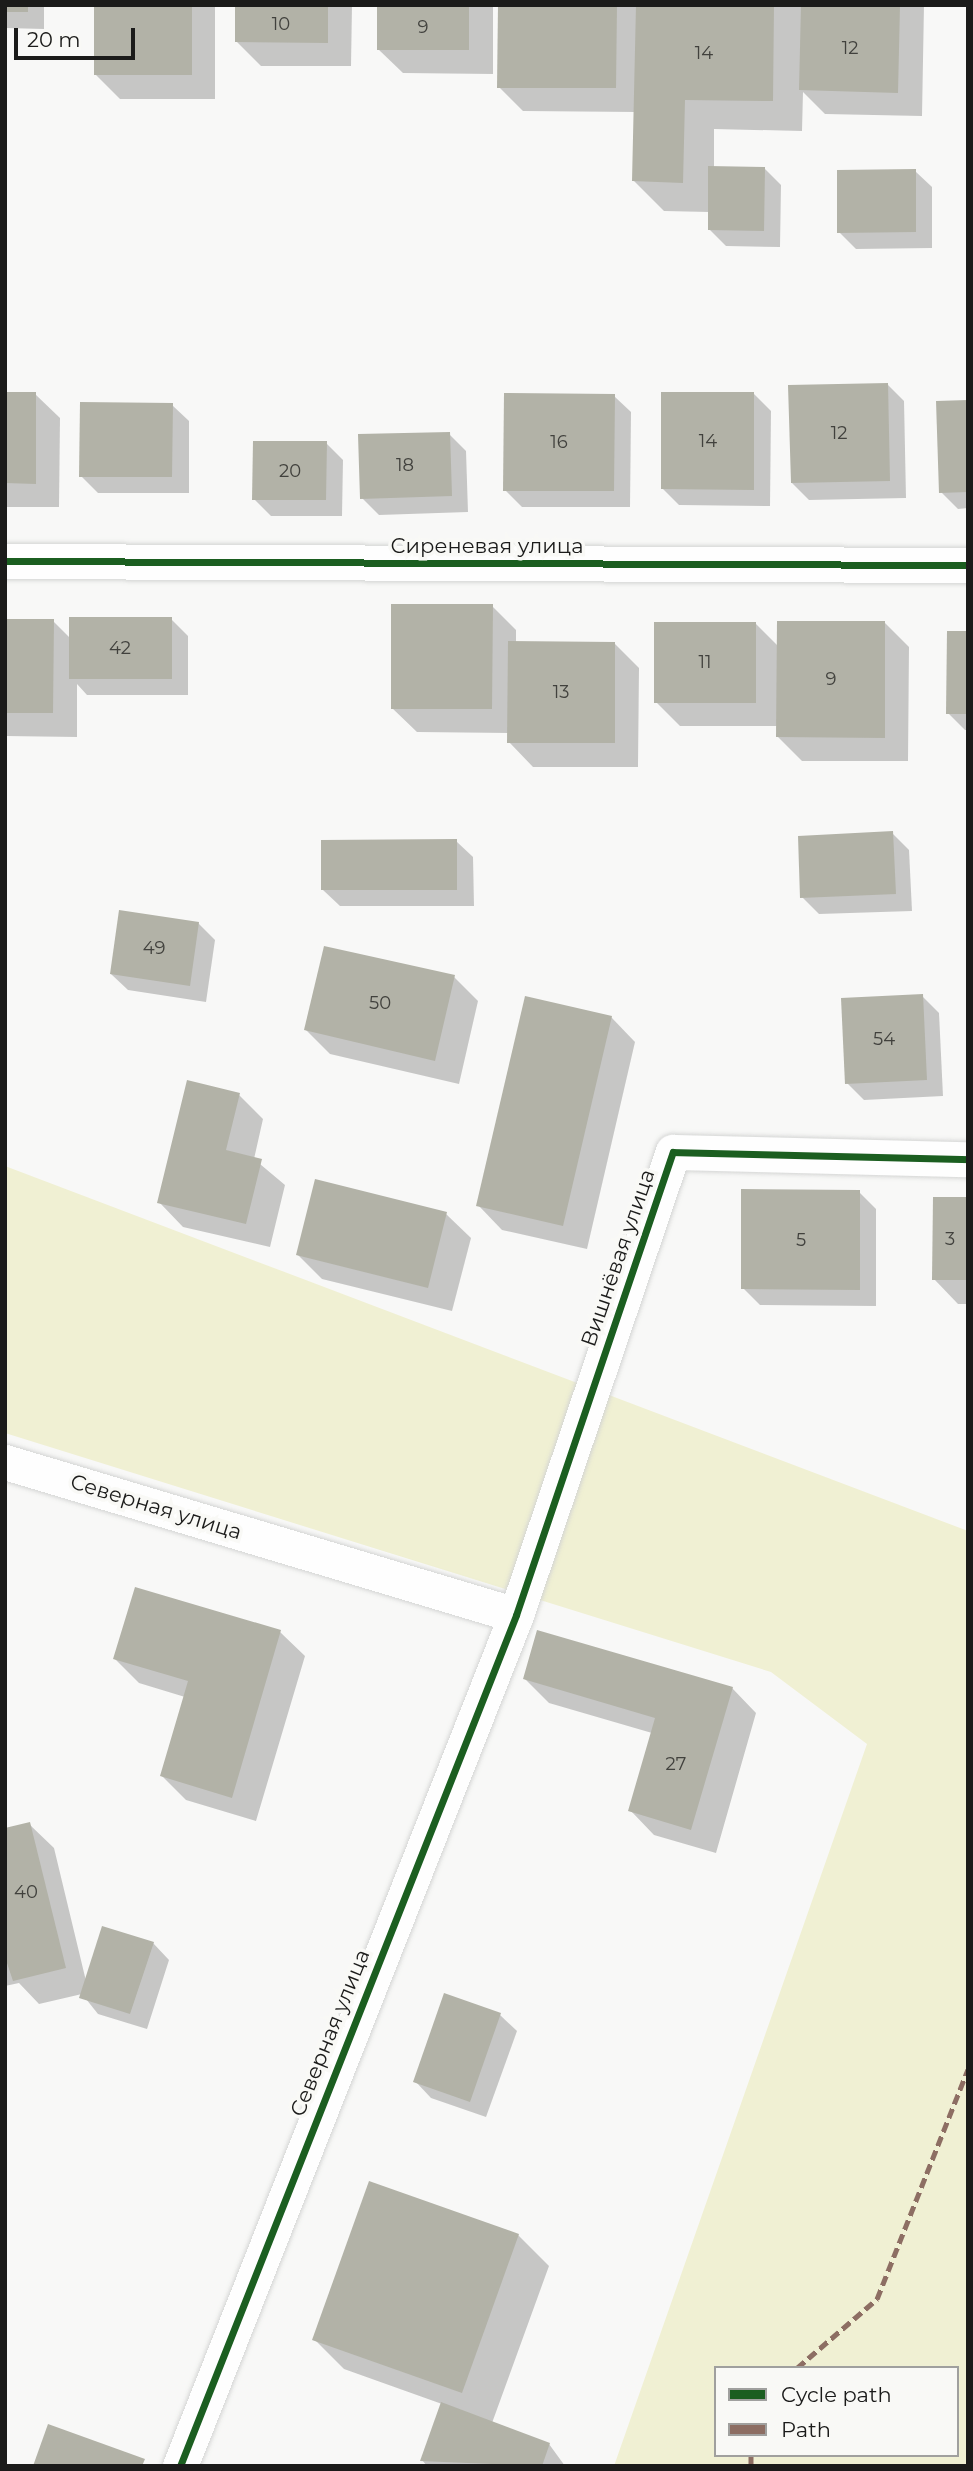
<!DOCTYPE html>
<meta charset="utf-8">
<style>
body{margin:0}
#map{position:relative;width:973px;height:2471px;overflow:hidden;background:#f8f8f7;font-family:Montserrat,sans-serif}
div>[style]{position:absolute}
.green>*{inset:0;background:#f0f0d3}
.shadow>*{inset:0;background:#0003}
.building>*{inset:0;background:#b2b2a7}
.roads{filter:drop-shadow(0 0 2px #d4d5d4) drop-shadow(0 0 2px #d4d5d4)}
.minor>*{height:35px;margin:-17.5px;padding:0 17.5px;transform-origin:17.5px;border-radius:17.5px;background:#fefefe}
.quiet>*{height:5px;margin-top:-2.5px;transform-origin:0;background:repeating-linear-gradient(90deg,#8d6e63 0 10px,transparent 0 15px)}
.cycleway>*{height:7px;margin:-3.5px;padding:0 3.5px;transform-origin:3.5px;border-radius:3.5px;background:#1b5e20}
span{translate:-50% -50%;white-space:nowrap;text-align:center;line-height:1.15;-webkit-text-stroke:7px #f9f9f6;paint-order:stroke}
.number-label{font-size:18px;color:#41413d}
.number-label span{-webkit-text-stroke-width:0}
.street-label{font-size:21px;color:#1b1b1a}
.frame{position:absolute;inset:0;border:7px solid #1b1b1a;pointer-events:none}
.legend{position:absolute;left:714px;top:2366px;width:245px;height:91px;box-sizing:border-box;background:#f9f9f6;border:2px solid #a0a09e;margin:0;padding:9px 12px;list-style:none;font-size:21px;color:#1b1b1a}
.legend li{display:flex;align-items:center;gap:14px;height:35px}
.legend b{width:35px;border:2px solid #a0a09e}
.scale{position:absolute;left:14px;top:28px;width:121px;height:32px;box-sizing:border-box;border:4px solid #1b1b1a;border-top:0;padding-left:9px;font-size:21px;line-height:24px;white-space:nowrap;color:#1b1b1a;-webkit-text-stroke:5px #f9f9f6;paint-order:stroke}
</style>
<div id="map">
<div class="green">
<i style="clip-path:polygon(evenodd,5px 1166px,968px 1531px,968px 2466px,614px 2466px,867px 1744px,771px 1672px,5px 1433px,5px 1166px,716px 2368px,957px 2368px,957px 2455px,716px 2455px,716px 2368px)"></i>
</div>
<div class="shadow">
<i style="clip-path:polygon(5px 5px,44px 5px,44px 29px,5px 28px)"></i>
<i style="clip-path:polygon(96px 5px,215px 5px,215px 99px,120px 99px,96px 75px)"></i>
<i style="clip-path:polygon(237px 5px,352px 5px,351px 66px,261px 66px,236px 41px)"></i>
<i style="clip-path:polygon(379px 5px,493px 5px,493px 74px,403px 73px,378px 49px)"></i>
<i style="clip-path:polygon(499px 5px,924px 5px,922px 116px,825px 114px,803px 92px,802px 131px,714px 129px,714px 168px,764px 168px,781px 185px,780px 247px,726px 246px,709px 229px,709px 212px,664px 211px,634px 181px,636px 112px,523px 111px,499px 87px)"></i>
<i style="clip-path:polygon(915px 171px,932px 187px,932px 248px,856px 249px,839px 232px)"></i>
<i style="clip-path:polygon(887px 384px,904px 401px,906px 498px,809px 500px,792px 483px)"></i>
<i style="clip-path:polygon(5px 394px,35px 394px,60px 418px,59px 507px,5px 507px)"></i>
<i style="clip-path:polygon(754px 394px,771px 411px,770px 506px,679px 505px,662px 488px)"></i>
<i style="clip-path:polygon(614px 396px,631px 412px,630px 507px,522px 507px,505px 490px)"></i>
<i style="clip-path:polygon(968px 402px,968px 508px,958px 509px,941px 492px)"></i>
<i style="clip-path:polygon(172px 405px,189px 421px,189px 493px,98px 493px,81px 476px)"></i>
<i style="clip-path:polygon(449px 434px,466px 451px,468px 512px,379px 515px,362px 498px)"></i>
<i style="clip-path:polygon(326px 443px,343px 460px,342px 516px,271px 516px,254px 499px)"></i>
<i style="clip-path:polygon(492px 606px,516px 630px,516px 643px,614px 643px,639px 668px,638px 767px,533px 767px,509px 742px,509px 733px,417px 732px,392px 708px)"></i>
<i style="clip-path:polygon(171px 619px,188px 636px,188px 695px,87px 695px,77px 684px,77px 737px,5px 736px,5px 621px,53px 621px,71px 639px)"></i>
<i style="clip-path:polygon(885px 623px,909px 647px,908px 761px,802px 761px,778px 737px,778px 726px,680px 726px,656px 702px,756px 624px,779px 647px)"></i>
<i style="clip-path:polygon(968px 633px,968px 730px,965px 730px,948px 713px)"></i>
<i style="clip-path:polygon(892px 833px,909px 850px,912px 911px,819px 914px,802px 897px)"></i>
<i style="clip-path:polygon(456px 841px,473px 857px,474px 906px,340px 906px,323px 890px)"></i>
<i style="clip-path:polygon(198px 923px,215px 940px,206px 1002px,128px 990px,111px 974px)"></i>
<i style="clip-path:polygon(454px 977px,478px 1001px,459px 1084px,330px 1054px,306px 1030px)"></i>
<i style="clip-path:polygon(922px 996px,939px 1013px,943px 1096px,864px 1100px,847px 1083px)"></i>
<i style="clip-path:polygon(611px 1017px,635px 1042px,587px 1249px,502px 1230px,478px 1205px)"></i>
<i style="clip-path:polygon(239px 1095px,263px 1119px,254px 1159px,285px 1185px,270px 1247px,183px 1227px,159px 1202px)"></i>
<i style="clip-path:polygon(859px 1192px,876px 1209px,876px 1306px,760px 1305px,743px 1288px)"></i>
<i style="clip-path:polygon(968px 1199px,968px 1304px,958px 1304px,934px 1279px)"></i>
<i style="clip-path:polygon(446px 1214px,471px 1238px,452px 1311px,322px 1279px,298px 1255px)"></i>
<i style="clip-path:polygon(280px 1632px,305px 1656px,256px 1821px,186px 1800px,162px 1776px,185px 1697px,139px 1683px,115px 1659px)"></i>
<i style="clip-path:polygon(525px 1679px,732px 1688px,756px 1713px,716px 1853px,654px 1835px,630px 1810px,652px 1733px,549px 1703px)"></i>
<i style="clip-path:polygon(29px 1824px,54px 1848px,86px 1981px,153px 1943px,169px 1960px,147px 2029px,98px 2014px,82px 1994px,39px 2004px,19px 1983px,5px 1986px,5px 1830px)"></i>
<i style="clip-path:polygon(500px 2015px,517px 2031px,486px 2117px,431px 2098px,415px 2081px)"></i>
<i style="clip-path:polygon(518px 2235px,549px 2266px,492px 2423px,549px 2444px,565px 2466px,427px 2466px,422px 2460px,442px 2404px,344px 2369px,314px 2339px)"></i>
</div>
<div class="building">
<i style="clip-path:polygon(5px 5px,28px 5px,28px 12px,5px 12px)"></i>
<i style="clip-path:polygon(94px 5px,192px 5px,192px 75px,94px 75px)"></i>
<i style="clip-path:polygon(235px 5px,328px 5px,328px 43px,235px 42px)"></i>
<i style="clip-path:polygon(377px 5px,469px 5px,469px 50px,377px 50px)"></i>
<i style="clip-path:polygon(498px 5px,617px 5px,616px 88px,497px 88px)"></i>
<i style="clip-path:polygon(636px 5px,774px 5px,773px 101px,685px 100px,683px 183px,632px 181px)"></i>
<i style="clip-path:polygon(801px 5px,900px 5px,898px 93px,799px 90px)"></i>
<i style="clip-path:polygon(708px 166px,765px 167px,764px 231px,708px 230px)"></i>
<i style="clip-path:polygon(916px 169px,916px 232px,837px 233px,837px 170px)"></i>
<i style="clip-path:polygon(888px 383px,890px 481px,791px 483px,788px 385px)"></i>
<i style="clip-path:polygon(5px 392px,36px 392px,36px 484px,5px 483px)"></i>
<i style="clip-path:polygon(661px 392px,754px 392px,754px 490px,661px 489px)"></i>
<i style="clip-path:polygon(504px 393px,615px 394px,614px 491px,503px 491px)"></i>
<i style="clip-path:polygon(968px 400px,968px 492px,939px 493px,936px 401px)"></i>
<i style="clip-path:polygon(80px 402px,173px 403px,172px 477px,79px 477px)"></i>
<i style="clip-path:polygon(450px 432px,452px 496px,360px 499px,358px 434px)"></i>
<i style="clip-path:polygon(253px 441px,327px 441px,326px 500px,252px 500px)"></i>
<i style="clip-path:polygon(391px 604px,493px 604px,492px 709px,391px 709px)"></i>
<i style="clip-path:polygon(69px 617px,172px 617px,172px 679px,69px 679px)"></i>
<i style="clip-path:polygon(5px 619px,54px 619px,53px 713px,5px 713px)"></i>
<i style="clip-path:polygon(777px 621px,885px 621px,885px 738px,776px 737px)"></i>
<i style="clip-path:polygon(654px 622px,756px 622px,756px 703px,654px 703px)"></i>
<i style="clip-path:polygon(947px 631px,968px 631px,968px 714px,946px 714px)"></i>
<i style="clip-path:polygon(508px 641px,615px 642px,615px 743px,507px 743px)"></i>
<i style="clip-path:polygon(893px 831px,896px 894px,800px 898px,798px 836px)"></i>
<i style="clip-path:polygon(457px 839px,457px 890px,321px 890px,321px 840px)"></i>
<i style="clip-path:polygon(119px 910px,199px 922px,190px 986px,110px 974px)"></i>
<i style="clip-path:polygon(324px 946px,455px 975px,435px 1061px,304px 1030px)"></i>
<i style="clip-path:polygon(923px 994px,927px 1080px,845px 1084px,841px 998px)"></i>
<i style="clip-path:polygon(525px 996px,612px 1016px,563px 1226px,476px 1206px)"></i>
<i style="clip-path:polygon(187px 1080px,240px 1093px,226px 1150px,262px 1159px,246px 1224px,157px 1203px)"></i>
<i style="clip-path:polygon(315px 1179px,447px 1212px,428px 1288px,296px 1255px)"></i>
<i style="clip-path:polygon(741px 1189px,860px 1190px,860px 1290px,741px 1289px)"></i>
<i style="clip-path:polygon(933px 1197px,968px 1197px,968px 1280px,932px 1280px)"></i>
<i style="clip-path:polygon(135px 1587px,281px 1630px,232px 1798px,160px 1776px,188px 1681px,113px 1659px)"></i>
<i style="clip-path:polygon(537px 1630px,733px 1687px,691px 1830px,628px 1811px,655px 1718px,523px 1679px)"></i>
<i style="clip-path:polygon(30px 1822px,66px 1968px,13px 1981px,5px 1957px,5px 1828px)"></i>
<i style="clip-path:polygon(102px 1926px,154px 1942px,130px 2014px,79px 1998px)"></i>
<i style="clip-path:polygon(444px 1993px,501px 2013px,470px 2102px,413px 2082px)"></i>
<i style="clip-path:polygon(369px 2181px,519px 2234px,462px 2393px,312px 2340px)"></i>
<i style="clip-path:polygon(441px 2402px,550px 2443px,542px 2466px,420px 2461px)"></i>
<i style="clip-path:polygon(48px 2424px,145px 2459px,142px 2466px,33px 2466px)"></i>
</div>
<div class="roads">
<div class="minor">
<i style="left:5px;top:561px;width:963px;rotate:0.24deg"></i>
<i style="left:5px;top:1462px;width:533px;rotate:16.67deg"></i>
<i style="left:180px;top:2466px;width:915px;rotate:-68.45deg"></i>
<i style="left:516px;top:1615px;width:489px;rotate:-71.3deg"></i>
<i style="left:673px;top:1152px;width:295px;rotate:1.4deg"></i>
</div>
</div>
<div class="quiet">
<i style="left:797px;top:2368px;width:106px;rotate:-40.8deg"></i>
<i style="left:877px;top:2299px;width:247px;rotate:-68.4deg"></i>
<i style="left:751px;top:2466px;width:11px;rotate:-90deg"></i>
</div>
<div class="cycleway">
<i style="left:5px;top:561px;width:963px;rotate:0.24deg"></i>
<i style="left:180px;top:2466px;width:915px;rotate:-68.45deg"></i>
<i style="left:516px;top:1615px;width:489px;rotate:-71.3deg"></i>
<i style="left:673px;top:1152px;width:295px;rotate:1.4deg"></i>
</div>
<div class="number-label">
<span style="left:281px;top:24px">10</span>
<span style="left:423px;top:27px">9</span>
<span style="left:850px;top:48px">12</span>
<span style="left:704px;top:53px">14</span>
<span style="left:839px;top:433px">12</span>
<span style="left:708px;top:441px">14</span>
<span style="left:559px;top:442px">16</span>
<span style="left:405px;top:465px">18</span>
<span style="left:290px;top:471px">20</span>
<span style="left:120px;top:648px">42</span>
<span style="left:705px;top:662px">11</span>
<span style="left:831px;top:679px">9</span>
<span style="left:561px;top:692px">13</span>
<span style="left:154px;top:948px">49</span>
<span style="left:380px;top:1003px">50</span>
<span style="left:884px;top:1039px">54</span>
<span style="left:950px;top:1239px">3</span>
<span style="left:801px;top:1240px">5</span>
<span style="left:676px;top:1764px">27</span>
<span style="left:26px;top:1892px">40</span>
</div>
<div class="street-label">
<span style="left:487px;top:546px">Сиреневая улица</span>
<span style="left:618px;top:1258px;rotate:-71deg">Вишнёвая улица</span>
<span style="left:156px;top:1507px;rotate:17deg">Северная улица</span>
<span style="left:330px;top:2033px;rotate:-68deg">Северная улица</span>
</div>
<div class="frame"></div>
<ul class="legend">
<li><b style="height:9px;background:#1b5e20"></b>Cycle path</li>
<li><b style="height:9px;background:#8d6e63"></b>Path</li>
</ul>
<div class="scale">20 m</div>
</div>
